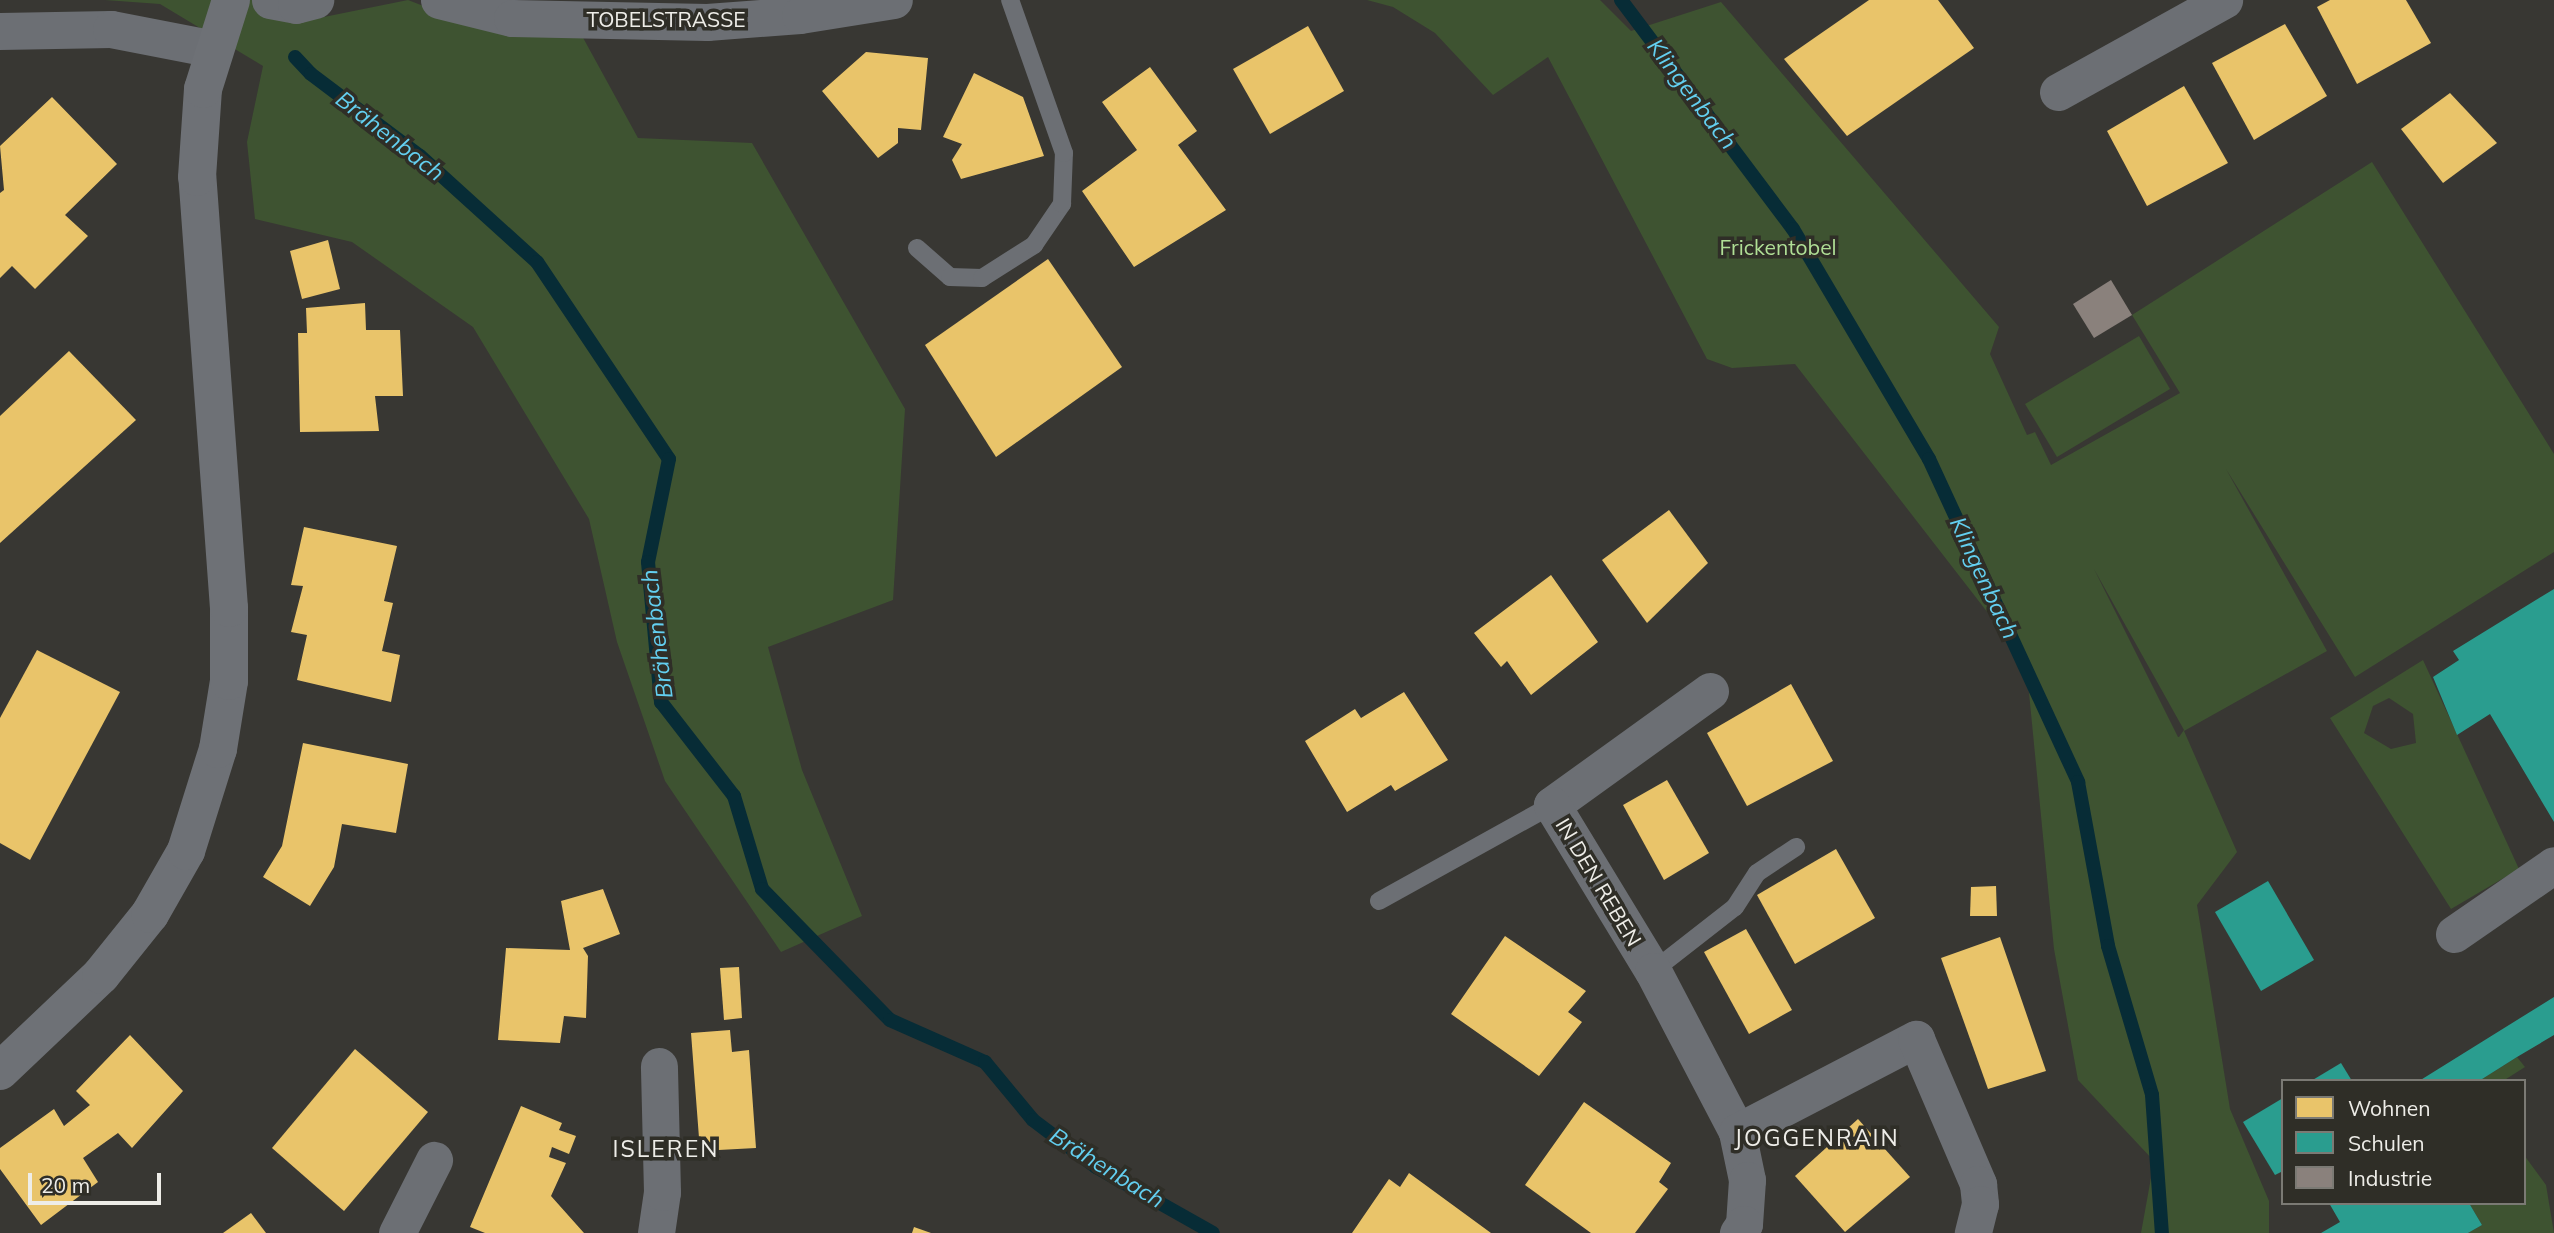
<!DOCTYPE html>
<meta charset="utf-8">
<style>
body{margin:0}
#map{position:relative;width:2554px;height:1233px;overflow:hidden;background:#383733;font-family:Mulish,sans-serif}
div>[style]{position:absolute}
.green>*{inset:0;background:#3e5331}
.homes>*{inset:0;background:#e9c46a}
.schools>*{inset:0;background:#2a9d8f}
.industry>*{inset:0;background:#8a817c}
.stream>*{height:14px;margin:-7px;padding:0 7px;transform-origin:7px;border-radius:7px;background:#072c36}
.lane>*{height:18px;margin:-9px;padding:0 9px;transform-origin:9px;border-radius:9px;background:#6c6f74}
.street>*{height:37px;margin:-18.5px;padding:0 18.5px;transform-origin:18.5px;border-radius:18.5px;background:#6c6f74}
.secondary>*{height:38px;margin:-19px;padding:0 19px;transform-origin:19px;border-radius:19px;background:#6e7176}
span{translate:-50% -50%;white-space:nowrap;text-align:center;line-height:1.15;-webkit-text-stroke:7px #2f2e27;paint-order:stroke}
.street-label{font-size:21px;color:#eeede8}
.park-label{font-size:21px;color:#b0df96}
.water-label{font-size:23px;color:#63cff0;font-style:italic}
.neighbourhood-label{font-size:23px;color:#eeede8;letter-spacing:2px}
.legend{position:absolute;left:2281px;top:1079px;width:245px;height:126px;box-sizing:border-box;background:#2f2e27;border:2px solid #7b7a74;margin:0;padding:9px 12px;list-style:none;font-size:21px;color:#eeede8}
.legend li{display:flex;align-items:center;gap:14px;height:35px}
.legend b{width:35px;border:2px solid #7b7a74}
.scale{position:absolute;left:28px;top:1173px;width:133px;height:32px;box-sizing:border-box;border:4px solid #eeede8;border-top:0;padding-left:9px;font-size:21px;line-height:24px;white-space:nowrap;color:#eeede8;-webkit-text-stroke:5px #2f2e27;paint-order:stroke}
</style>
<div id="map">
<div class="green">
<i style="clip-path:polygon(105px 0,288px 0,314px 19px,408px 0,488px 31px,581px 34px,638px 138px,752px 143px,905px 409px,893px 600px,768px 647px,802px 770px,862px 916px,781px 952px,665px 781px,617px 642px,589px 519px,473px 327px,352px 242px,255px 219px,247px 142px,263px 66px,160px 4px)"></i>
<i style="clip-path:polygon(evenodd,1367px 0,1600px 0,1631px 31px,1721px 2px,1999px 327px,1990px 354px,2027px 435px,2035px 432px,2051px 465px,2180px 393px,2132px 315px,2372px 162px,2554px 454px,2554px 552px,2355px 677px,2226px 469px,2327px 651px,2184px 731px,2237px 852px,2197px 905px,2230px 1109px,2269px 1201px,2269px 1233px,2141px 1233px,2154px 1161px,2078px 1080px,2054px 949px,2026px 662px,1795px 364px,1732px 368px,1707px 359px,1548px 57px,1493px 95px,1435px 33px,1393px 7px,1367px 0,2094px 569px,2184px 730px,2179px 737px,2178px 737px,2094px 569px)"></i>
<i style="clip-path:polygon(2139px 336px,2170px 389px,2057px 457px,2025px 404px)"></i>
<i style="clip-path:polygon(evenodd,2423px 660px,2519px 869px,2451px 909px,2330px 718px,2423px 660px,2389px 698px,2413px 714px,2416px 743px,2391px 749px,2364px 733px,2373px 706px,2389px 698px)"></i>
<i style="clip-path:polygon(2517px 1057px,2525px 1067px,2503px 1081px,2479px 1081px)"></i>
<i style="clip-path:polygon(2524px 1155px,2546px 1185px,2554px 1233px,2468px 1233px,2482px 1225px,2469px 1203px,2524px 1203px)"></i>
</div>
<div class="homes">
<i style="clip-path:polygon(1869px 0,1938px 0,1974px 48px,1847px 136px,1784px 59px)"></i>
<i style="clip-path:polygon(2330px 0,2406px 0,2431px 43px,2357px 84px,2317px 7px)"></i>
<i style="clip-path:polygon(2285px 24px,2327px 96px,2254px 140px,2212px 63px)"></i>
<i style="clip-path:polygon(1308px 26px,1344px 91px,1270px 134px,1233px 69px)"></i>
<i style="clip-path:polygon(866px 52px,928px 58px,921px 130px,898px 128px,898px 143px,878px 158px,822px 91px)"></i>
<i style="clip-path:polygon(1150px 67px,1197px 131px,1178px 145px,1226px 210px,1134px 267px,1082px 191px,1137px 150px,1102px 102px)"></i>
<i style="clip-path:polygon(974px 73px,1023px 97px,1044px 156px,961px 179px,952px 160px,962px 144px,943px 137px)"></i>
<i style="clip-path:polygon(2184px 86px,2228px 163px,2147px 206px,2107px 131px)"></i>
<i style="clip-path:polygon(2450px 93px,2497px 143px,2443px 183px,2401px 129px)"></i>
<i style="clip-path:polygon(52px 97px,117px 164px,65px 215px,88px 236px,35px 289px,12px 266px,0 278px,0 193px,4px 190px,0 146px)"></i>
<i style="clip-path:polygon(328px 240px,340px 289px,302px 299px,290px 251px)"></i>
<i style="clip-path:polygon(1048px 259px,1122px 367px,996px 457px,925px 345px)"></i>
<i style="clip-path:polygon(365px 303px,366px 330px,400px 330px,403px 396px,375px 396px,379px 431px,300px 432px,298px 333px,307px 333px,306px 308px)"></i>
<i style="clip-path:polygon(69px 351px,136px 420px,0 543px,0 416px)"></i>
<i style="clip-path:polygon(1669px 510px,1708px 563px,1647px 623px,1602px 560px)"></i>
<i style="clip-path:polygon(304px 527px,397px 546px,384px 601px,393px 603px,382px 651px,400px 655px,391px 702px,297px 680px,307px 635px,291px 632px,303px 586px,291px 585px)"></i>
<i style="clip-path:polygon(1551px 575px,1598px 642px,1531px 695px,1507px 661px,1501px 667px,1474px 633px)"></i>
<i style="clip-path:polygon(37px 650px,120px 692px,30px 860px,0 843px,0 718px)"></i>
<i style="clip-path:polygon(1791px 684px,1833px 761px,1747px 806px,1707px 733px)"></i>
<i style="clip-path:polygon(1404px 692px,1448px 760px,1395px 791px,1391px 785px,1347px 812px,1305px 741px,1355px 709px,1361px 718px)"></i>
<i style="clip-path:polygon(303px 743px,408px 764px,396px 833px,342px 824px,334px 867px,310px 906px,263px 877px,282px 846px)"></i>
<i style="clip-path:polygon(1667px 780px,1709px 853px,1664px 880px,1623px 805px)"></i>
<i style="clip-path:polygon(1836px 849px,1875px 918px,1795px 964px,1757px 895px)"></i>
<i style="clip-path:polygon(1996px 886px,1997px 916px,1970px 916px,1971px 887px)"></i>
<i style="clip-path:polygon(603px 889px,620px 934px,583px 948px,588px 956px,586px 1018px,564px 1016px,560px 1043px,498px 1040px,506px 948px,570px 950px,561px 901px)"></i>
<i style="clip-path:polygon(1746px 929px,1792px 1010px,1749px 1034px,1704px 952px)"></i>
<i style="clip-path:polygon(1505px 936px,1586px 991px,1568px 1012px,1582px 1022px,1539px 1076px,1451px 1014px)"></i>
<i style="clip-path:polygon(2000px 937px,2046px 1071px,1988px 1089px,1941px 958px)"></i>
<i style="clip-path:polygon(739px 967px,742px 1018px,724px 1020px,720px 968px)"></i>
<i style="clip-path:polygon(730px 1030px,732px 1052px,749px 1050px,756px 1148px,700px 1151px,691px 1033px)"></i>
<i style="clip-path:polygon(130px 1035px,183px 1091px,132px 1148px,118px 1133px,83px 1158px,98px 1182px,41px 1225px,0 1169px,0 1148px,54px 1109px,64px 1126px,90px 1105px,76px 1091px)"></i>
<i style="clip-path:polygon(355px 1049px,428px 1112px,344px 1211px,272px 1148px)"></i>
<i style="clip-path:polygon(1584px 1102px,1671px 1163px,1659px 1182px,1668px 1189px,1635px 1233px,1591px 1233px,1525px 1185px)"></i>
<i style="clip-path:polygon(521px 1106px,562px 1123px,559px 1130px,576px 1136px,569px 1154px,552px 1147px,549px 1157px,566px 1163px,551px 1196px,584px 1233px,485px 1233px,470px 1227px)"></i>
<i style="clip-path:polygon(1858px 1119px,1910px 1177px,1845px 1232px,1795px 1176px)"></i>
<i style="clip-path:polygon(1409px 1173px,1491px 1233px,1352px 1233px,1389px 1179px,1400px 1187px)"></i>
<i style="clip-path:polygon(251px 1213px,266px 1233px,223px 1233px)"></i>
<i style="clip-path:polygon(914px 1227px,931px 1233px,912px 1233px)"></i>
</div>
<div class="schools">
<i style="clip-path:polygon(2554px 589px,2554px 822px,2490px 714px,2457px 735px,2433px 677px,2459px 660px,2453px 651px)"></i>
<i style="clip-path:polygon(2268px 881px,2314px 960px,2261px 991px,2215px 912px)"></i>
<i style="clip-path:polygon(2554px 997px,2554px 1035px,2517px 1057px,2479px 1081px,2419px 1081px)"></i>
<i style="clip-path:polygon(2341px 1063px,2352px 1081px,2311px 1081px)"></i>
<i style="clip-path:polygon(2283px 1098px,2283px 1171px,2275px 1175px,2243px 1122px)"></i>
<i style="clip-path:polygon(2329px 1203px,2469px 1203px,2482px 1225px,2468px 1233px,2321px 1233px,2340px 1222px)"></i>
</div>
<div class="industry">
<i style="clip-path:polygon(2111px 280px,2132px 315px,2094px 338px,2073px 304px)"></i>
</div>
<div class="stream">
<i style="left:1621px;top:0;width:286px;rotate:53.1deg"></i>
<i style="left:1793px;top:229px;width:267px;rotate:59.4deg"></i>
<i style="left:1929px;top:459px;width:356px;rotate:65.2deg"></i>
<i style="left:2078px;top:782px;width:167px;rotate:79.6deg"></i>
<i style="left:2108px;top:946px;width:155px;rotate:73.5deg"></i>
<i style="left:2152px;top:1095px;width:138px;rotate:85.9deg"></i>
<i style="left:295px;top:57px;width:23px;rotate:47deg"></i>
<i style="left:311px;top:74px;width:136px;rotate:37deg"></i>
<i style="left:420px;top:156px;width:158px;rotate:42.2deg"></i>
<i style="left:537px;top:262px;width:237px;rotate:56.2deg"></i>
<i style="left:669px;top:459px;width:105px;rotate:101.5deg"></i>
<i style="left:648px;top:562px;width:141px;rotate:84.7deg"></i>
<i style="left:661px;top:702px;width:119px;rotate:52.2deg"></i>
<i style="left:734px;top:796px;width:97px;rotate:73.2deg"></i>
<i style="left:762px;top:889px;width:183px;rotate:45.7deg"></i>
<i style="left:890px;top:1020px;width:104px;rotate:23.9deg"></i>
<i style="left:985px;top:1062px;width:75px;rotate:50.4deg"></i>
<i style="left:1033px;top:1120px;width:35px;rotate:37deg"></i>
<i style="left:1061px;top:1141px;width:44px;rotate:36.6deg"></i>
<i style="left:1096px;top:1167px;width:134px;rotate:29.4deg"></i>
</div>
<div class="lane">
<i style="left:917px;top:248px;width:44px;rotate:41.3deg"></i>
<i style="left:950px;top:277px;width:32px;rotate:2deg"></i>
<i style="left:982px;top:278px;width:62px;rotate:-32.4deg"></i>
<i style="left:1034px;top:245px;width:50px;rotate:-55.7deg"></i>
<i style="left:1062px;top:204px;width:51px;rotate:-87.8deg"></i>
<i style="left:1064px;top:153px;width:162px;rotate:-109.4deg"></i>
<i style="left:1379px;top:901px;width:198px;rotate:-29deg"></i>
<i style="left:1653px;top:971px;width:104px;rotate:-38deg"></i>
<i style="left:1735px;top:907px;width:40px;rotate:-57.1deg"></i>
<i style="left:1757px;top:873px;width:47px;rotate:-33.7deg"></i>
</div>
<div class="street">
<i style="left:270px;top:0;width:26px;rotate:11deg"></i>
<i style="left:296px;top:5px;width:20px;rotate:-15deg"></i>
<i style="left:439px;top:0;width:75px;rotate:13.9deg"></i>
<i style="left:512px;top:18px;width:195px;rotate:1.2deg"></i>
<i style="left:707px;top:22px;width:93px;rotate:-4.3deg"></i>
<i style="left:800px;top:15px;width:95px;rotate:-9.1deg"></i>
<i style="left:0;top:31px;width:111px;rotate:-1deg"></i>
<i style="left:111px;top:29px;width:105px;rotate:11deg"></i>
<i style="left:2058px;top:92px;width:190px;rotate:-29deg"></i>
<i style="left:1710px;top:691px;width:195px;rotate:144.2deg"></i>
<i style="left:1552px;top:805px;width:194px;rotate:58.7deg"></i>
<i style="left:1653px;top:971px;width:182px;rotate:62.4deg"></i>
<i style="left:1737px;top:1132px;width:49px;rotate:78.2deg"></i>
<i style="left:1747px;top:1180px;width:44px;rotate:93.9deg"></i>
<i style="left:1744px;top:1224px;width:11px;rotate:124deg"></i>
<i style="left:2454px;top:934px;width:121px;rotate:-34.6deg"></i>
<i style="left:1737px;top:1132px;width:202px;rotate:-27.5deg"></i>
<i style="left:1916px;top:1039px;width:158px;rotate:66.8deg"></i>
<i style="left:1978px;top:1184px;width:20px;rotate:84deg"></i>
<i style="left:1980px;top:1204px;width:30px;rotate:104deg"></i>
<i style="left:397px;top:1233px;width:82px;rotate:-63.1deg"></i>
<i style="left:656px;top:1233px;width:41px;rotate:-81.7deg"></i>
<i style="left:662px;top:1192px;width:126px;rotate:-91.4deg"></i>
</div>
<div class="secondary">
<i style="left:0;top:1071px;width:139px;rotate:-43.5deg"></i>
<i style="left:101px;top:975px;width:78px;rotate:-51.2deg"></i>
<i style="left:150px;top:914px;width:73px;rotate:-60.3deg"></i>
<i style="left:186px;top:851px;width:107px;rotate:-72.6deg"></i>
<i style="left:218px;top:749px;width:69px;rotate:-80.8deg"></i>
<i style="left:229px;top:681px;width:73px;rotate:-90deg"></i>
<i style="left:229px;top:608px;width:432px;rotate:-94.2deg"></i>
<i style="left:197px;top:177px;width:88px;rotate:-86.1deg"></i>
<i style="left:203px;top:89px;width:93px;rotate:-72.5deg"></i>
</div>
<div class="street-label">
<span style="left:666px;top:19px">TOBELSTRASSE</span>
<span style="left:1599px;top:882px;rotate:59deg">IN DEN REBEN</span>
</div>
<div class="park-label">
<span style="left:1778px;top:247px">Frickentobel</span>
</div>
<div class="water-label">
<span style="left:1692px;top:94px;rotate:53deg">Klingenbach</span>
<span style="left:390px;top:136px;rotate:38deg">Brähenbach</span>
<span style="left:1984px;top:578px;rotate:65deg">Klingenbach</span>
<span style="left:657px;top:634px;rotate:-97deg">Brähenbach</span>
<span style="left:1107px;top:1168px;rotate:32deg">Brähenbach</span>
</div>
<div class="neighbourhood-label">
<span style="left:1817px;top:1138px">JOGGENRAIN</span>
<span style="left:666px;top:1149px">ISLEREN</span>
</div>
<ul class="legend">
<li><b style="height:19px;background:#e9c46a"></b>Wohnen</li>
<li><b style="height:19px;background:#2a9d8f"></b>Schulen</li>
<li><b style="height:19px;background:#8a817c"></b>Industrie</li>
</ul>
<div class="scale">20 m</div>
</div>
